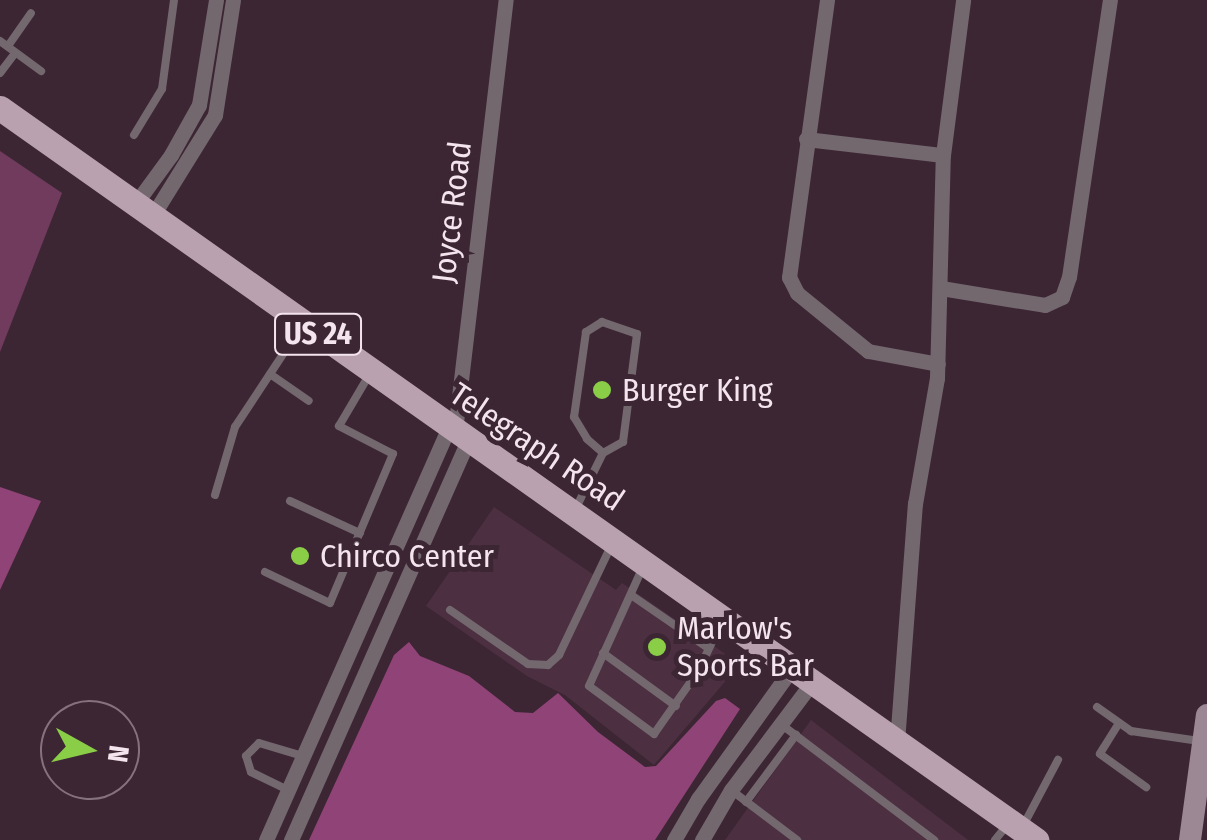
<!DOCTYPE html>
<style>
body{margin:0}
#map{position:relative;width:1207px;height:840px;overflow:hidden;background:#3d2634;font-family:"Fira Sans Condensed",sans-serif}
div>[style]{position:absolute}
.built>*{inset:0;background:#4c3042}
.green>*{inset:0;background:#703b5d}
.forest>*{inset:0;background:#904376}
.lane>*{height:8px;margin:-4px;padding:0 4px;transform-origin:4px;border-radius:4px;background:#74686f}
.street>*{height:15px;margin:-7.5px;padding:0 7.5px;transform-origin:7.5px;border-radius:7.5px;background:#74686f}
.secondary>*{height:22px;margin:-11px;padding:0 11px;transform-origin:11px;border-radius:11px;background:#9c8894}
.primary>*{height:25px;margin:-12.5px;padding:0 12.5px;transform-origin:12.5px;border-radius:12.5px;background:#baa1b0}
.dots>*{width:28px;height:28px;translate:-50% -50%;box-sizing:border-box;border:5px solid #3d2634;border-radius:50%}
span{translate:-50% -50%;white-space:nowrap;text-align:center;line-height:1.15;-webkit-text-stroke:10px #3d2634;paint-order:stroke}
.shield-label span{padding:2px 8px;background:#3d2634;border:2px solid;border-radius:8px;-webkit-text-stroke-width:0}
.shield-label{font-size:30px;color:#f4e4ed;font-weight:700}
.street-label{font-size:32px;color:#f4e4ed}
.poi-label{font-size:32px;color:#f4e4ed}
.left{translate:0 -50%;text-align:left}
.north{position:absolute;left:40px;top:700px;width:100px;height:100px;box-sizing:border-box;background:#3d2634;border:2px solid #86727e;border-radius:50%;rotate:98deg;font-size:28px;font-weight:700;line-height:40px;text-align:center;color:#f4e4ed}
.north::after{content:'';display:block;margin:auto;width:35px;height:45px;background:#8ace48;clip-path:polygon(50% 0,100% 100%,50% 72%,0 100%)}
</style>
<div id="map">
<div class="built">
<i style="clip-path:polygon(494px 507px,616px 590px,622px 583px,740px 664px,654px 765px,565px 695px,527px 676px,426px 606px)"></i>
<i style="clip-path:polygon(811px 720px,968px 840px,725px 840px)"></i>
</div>
<div class="green">
<i style="clip-path:polygon(0 151px,62px 193px,0 352px)"></i>
</div>
<div class="forest">
<i style="clip-path:polygon(0 487px,41px 501px,0 590px)"></i>
<i style="clip-path:polygon(409px 642px,420px 656px,469px 676px,515px 712px,533px 713px,558px 693px,598px 732px,645px 767px,656px 766px,716px 701px,725px 698px,740px 709px,655px 840px,309px 840px,394px 655px)"></i>
</div>
<div class="lane">
<i style="left:0;top:41px;width:51px;rotate:36.2deg"></i>
<i style="left:8px;top:46px;width:40px;rotate:-55.1deg"></i>
<i style="left:0;top:73px;width:25px;rotate:-53deg"></i>
<i style="left:134px;top:135px;width:54px;rotate:-58.7deg"></i>
<i style="left:162px;top:89px;width:90px;rotate:-82.3deg"></i>
<i style="left:270px;top:374px;width:47px;rotate:34.7deg"></i>
<i style="left:215px;top:495px;width:71px;rotate:-73.6deg"></i>
<i style="left:235px;top:427px;width:120px;rotate:-56.6deg"></i>
<i style="left:290px;top:501px;width:77px;rotate:24.6deg"></i>
<i style="left:576px;top:508px;width:61px;rotate:-63.9deg"></i>
<i style="left:603px;top:453px;width:23px;rotate:-29deg"></i>
<i style="left:623px;top:442px;width:109px;rotate:-82.6deg"></i>
<i style="left:637px;top:334px;width:37px;rotate:-161deg"></i>
<i style="left:602px;top:322px;width:19px;rotate:148deg"></i>
<i style="left:586px;top:332px;width:86px;rotate:98deg"></i>
<i style="left:574px;top:417px;width:26px;rotate:59deg"></i>
<i style="left:587px;top:439px;width:21px;rotate:41deg"></i>
<i style="left:642px;top:569px;width:128px;rotate:114.4deg"></i>
<i style="left:589px;top:686px;width:81px;rotate:36.4deg"></i>
<i style="left:654px;top:734px;width:78px;rotate:-54.9deg"></i>
<i style="left:699px;top:670px;width:50px;rotate:-65deg"></i>
<i style="left:265px;top:572px;width:72px;rotate:25.5deg"></i>
<i style="left:330px;top:603px;width:162px;rotate:-67.1deg"></i>
<i style="left:393px;top:454px;width:61px;rotate:-152.6deg"></i>
<i style="left:339px;top:426px;width:59px;rotate:-59.5deg"></i>
<i style="left:631px;top:595px;width:93px;rotate:34.5deg"></i>
<i style="left:450px;top:610px;width:95px;rotate:34.7deg"></i>
<i style="left:528px;top:664px;width:20px;rotate:3deg"></i>
<i style="left:548px;top:665px;width:15px;rotate:-42deg"></i>
<i style="left:559px;top:655px;width:123px;rotate:-64.5deg"></i>
<i style="left:603px;top:653px;width:90px;rotate:36deg"></i>
<i style="left:1097px;top:707px;width:42px;rotate:35.2deg"></i>
<i style="left:1131px;top:731px;width:69px;rotate:8.4deg"></i>
<i style="left:1119px;top:723px;width:36px;rotate:122deg"></i>
<i style="left:1100px;top:754px;width:57px;rotate:35.7deg"></i>
<i style="left:782px;top:725px;width:191px;rotate:37.1deg"></i>
<i style="left:288px;top:790px;width:41px;rotate:-154.1deg"></i>
<i style="left:251px;top:772px;width:17px;rotate:-107deg"></i>
<i style="left:246px;top:756px;width:18px;rotate:-45deg"></i>
<i style="left:259px;top:743px;width:46px;rotate:16.5deg"></i>
<i style="left:731px;top:790px;width:83px;rotate:37.1deg"></i>
<i style="left:746px;top:802px;width:84px;rotate:-53.3deg"></i>
<i style="left:1023px;top:826px;width:75px;rotate:-62.1deg"></i>
<i style="left:995px;top:840px;width:21px;rotate:-51deg"></i>
</div>
<div class="street">
<i style="left:827px;top:0;width:280px;rotate:97.8deg"></i>
<i style="left:789px;top:277px;width:18px;rotate:63deg"></i>
<i style="left:797px;top:293px;width:92px;rotate:39.2deg"></i>
<i style="left:868px;top:351px;width:71px;rotate:10.5deg"></i>
<i style="left:806px;top:139px;width:138px;rotate:6.7deg"></i>
<i style="left:136px;top:203px;width:59px;rotate:-53.9deg"></i>
<i style="left:171px;top:155px;width:57px;rotate:-60.8deg"></i>
<i style="left:199px;top:105px;width:106px;rotate:-80.8deg"></i>
<i style="left:153px;top:215px;width:118px;rotate:-58.2deg"></i>
<i style="left:215px;top:115px;width:116px;rotate:-81.1deg"></i>
<i style="left:941px;top:288px;width:105px;rotate:9.3deg"></i>
<i style="left:1045px;top:305px;width:19px;rotate:-25deg"></i>
<i style="left:1062px;top:297px;width:21px;rotate:-71deg"></i>
<i style="left:1069px;top:277px;width:280px;rotate:-81.6deg"></i>
<i style="left:455px;top:431px;width:434px;rotate:-83.3deg"></i>
<i style="left:897px;top:742px;width:239px;rotate:-85.7deg"></i>
<i style="left:915px;top:504px;width:128px;rotate:-80.1deg"></i>
<i style="left:937px;top:378px;width:223px;rotate:-88.5deg"></i>
<i style="left:943px;top:155px;width:156px;rotate:-82.6deg"></i>
<i style="left:266px;top:840px;width:452px;rotate:-66.1deg"></i>
<i style="left:291px;top:840px;width:437px;rotate:-66.1deg"></i>
<i style="left:674px;top:840px;width:48px;rotate:-59.7deg"></i>
<i style="left:698px;top:799px;width:163px;rotate:-54.3deg"></i>
<i style="left:702px;top:840px;width:58px;rotate:-59.9deg"></i>
<i style="left:731px;top:790px;width:136px;rotate:-53deg"></i>
</div>
<div class="secondary">
<i style="left:1190px;top:840px;width:126px;rotate:-82.3deg"></i>
</div>
<div class="primary">
<i style="left:0;top:108px;width:1269px;rotate:35.24deg"></i>
</div>
<div class="dots">
<i style="left:602px;top:390px;background:#8ace48"></i>
<i style="left:300px;top:556px;background:#8ace48"></i>
<i style="left:657px;top:647px;background:#8ace48"></i>
</div>
<div class="shield-label">
<span style="left:318px;top:334px">US 24</span>
</div>
<div class="street-label">
<span style="left:452px;top:212px;rotate:-83deg">Joyce Road</span>
<span style="left:537px;top:447px;rotate:34deg">Telegraph Road</span>
</div>
<div class="poi-label">
<span class="left" style="left:622px;top:390px">Burger King</span>
<span class="left" style="left:320px;top:556px">Chirco Center</span>
<span class="left" style="left:677px;top:647px">Marlow's<br>Sports Bar</span>
</div>
<div class="north">N</div>
</div>
